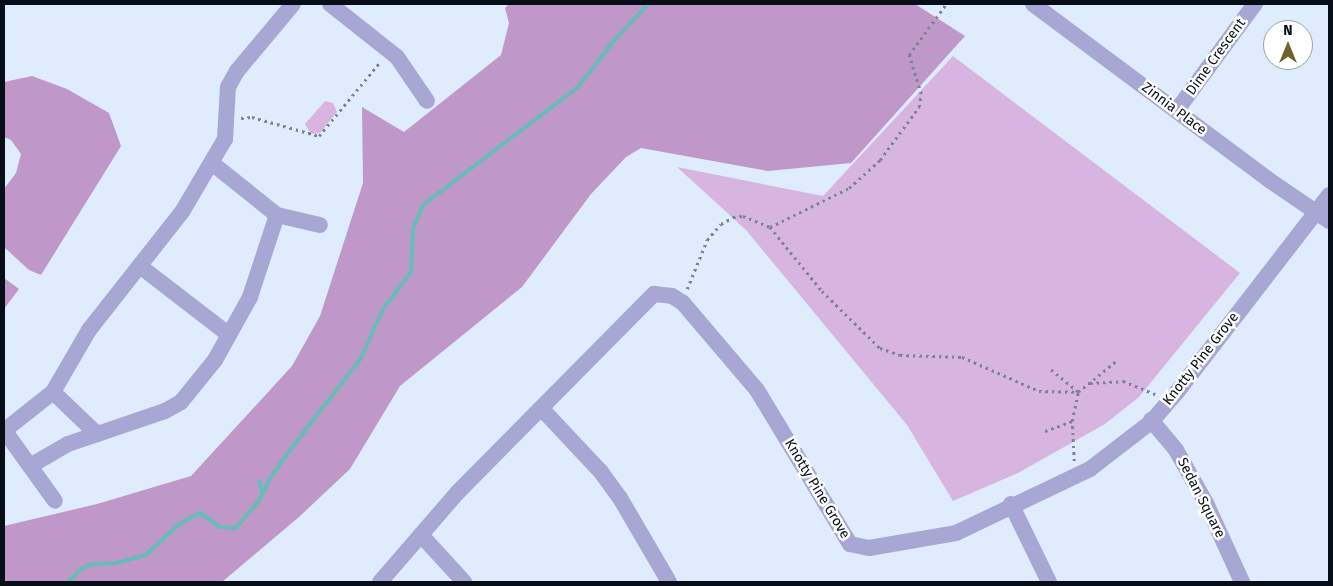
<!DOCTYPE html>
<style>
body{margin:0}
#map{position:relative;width:1333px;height:586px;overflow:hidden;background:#deecfe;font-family:"Fira Sans",sans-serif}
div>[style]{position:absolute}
.green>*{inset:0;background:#d8b5e1}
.forest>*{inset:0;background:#bf97c9}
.stream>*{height:4px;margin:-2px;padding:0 2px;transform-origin:2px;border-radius:2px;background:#66bcb7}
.path>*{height:2.5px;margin-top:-1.25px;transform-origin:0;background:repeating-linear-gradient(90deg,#798492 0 2.5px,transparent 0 6.5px)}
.minor>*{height:16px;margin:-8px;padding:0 8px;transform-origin:8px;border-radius:8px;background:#a8a6d3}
span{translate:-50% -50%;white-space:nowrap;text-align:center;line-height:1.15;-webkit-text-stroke:5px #fff;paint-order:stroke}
.street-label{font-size:14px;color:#070e18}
.frame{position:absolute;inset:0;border:5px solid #070e18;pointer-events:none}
.north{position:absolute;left:1263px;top:20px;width:50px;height:50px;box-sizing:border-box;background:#fff;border:1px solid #9c9fa3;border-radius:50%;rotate:0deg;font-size:14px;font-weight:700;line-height:20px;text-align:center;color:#070e18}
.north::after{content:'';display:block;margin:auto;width:18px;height:22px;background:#716330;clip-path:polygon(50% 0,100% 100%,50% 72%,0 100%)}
</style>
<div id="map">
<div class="green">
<i style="clip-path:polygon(953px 56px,1240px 273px,1139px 397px,1105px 424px,1018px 473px,953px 501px,907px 425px,746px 230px,677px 167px,823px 196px)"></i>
<i style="clip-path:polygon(325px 101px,333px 103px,337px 112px,320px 133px,311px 134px,305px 124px)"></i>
</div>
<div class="forest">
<i style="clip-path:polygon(509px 4px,915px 4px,965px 36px,851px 163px,768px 171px,641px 148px,626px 157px,591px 194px,522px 287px,400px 386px,350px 469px,299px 517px,222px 582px,4px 582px,4px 526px,97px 504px,191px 476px,292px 366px,320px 316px,363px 183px,362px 107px,404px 132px,501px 55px,509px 23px,505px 8px)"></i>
<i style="clip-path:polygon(32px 76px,67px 89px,109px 113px,121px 146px,41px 275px,29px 270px,4px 247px,4px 189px,16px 173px,21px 154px,11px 140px,4px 137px,4px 82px)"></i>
<i style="clip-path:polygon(4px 278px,19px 289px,4px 309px)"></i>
</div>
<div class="stream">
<i style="left:259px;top:481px;width:13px;rotate:72deg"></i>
<i style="left:68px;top:582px;width:20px;rotate:-45deg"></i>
<i style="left:82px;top:568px;width:11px;rotate:-22deg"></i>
<i style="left:92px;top:564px;width:24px;rotate:-2deg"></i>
<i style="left:116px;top:563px;width:31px;rotate:-15deg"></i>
<i style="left:146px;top:555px;width:45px;rotate:-43.2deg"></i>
<i style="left:179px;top:524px;width:24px;rotate:-28deg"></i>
<i style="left:200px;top:513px;width:24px;rotate:35deg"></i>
<i style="left:220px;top:527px;width:16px;rotate:4deg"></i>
<i style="left:236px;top:528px;width:34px;rotate:-50deg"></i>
<i style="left:258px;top:502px;width:28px;rotate:-63deg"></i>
<i style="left:271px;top:477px;width:33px;rotate:-55deg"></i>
<i style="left:290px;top:450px;width:116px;rotate:-52.3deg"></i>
<i style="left:361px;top:358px;width:54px;rotate:-65.8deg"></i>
<i style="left:383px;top:309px;width:46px;rotate:-52.9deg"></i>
<i style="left:411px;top:272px;width:43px;rotate:-87.3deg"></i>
<i style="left:413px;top:229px;width:26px;rotate:-67deg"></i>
<i style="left:423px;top:205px;width:195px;rotate:-37.3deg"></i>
<i style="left:578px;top:87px;width:56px;rotate:-52.3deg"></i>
<i style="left:612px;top:43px;width:53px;rotate:-47.3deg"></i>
</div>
<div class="path">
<i style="left:241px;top:118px;width:11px;rotate:-5deg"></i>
<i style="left:252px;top:117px;width:70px;rotate:15.8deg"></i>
<i style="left:319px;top:136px;width:96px;rotate:-50.5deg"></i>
<i style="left:770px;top:227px;width:88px;rotate:-26.3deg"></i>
<i style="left:849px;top:188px;width:42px;rotate:-42.1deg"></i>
<i style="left:880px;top:160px;width:66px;rotate:-53.7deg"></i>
<i style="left:919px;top:107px;width:13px;rotate:-81deg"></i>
<i style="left:921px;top:94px;width:41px;rotate:-107.1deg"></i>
<i style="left:909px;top:55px;width:63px;rotate:-54deg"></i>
<i style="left:687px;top:289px;width:53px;rotate:-67.8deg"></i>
<i style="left:707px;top:240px;width:21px;rotate:-49deg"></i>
<i style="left:721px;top:224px;width:14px;rotate:-30deg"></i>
<i style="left:733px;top:217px;width:10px;rotate:-6deg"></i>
<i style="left:743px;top:216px;width:29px;rotate:22deg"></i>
<i style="left:770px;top:227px;width:82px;rotate:50.9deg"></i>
<i style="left:822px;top:291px;width:81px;rotate:44.5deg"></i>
<i style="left:880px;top:348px;width:21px;rotate:19deg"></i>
<i style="left:900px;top:355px;width:62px;rotate:1.8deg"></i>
<i style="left:962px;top:357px;width:84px;rotate:23.8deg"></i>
<i style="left:1039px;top:391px;width:39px;rotate:1deg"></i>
<i style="left:1078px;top:392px;width:35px;rotate:-141deg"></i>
<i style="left:1090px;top:383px;width:33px;rotate:-3deg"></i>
<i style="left:1123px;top:381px;width:35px;rotate:22deg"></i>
<i style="left:1045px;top:431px;width:29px;rotate:-20deg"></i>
<i style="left:1074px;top:461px;width:40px;rotate:-92.9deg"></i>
<i style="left:1072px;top:421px;width:30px;rotate:-78deg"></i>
<i style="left:1078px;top:392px;width:48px;rotate:-39deg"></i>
</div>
<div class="minor">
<i style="left:330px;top:4px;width:85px;rotate:38.3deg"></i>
<i style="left:397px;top:57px;width:53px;rotate:55.7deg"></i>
<i style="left:1033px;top:4px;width:294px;rotate:36.7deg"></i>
<i style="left:1269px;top:180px;width:73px;rotate:34.3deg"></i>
<i style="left:1177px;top:110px;width:132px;rotate:-53.7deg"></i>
<i style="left:213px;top:164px;width:82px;rotate:38.6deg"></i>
<i style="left:277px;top:215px;width:44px;rotate:13.1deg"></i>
<i style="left:141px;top:267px;width:110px;rotate:37.6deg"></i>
<i style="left:53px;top:392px;width:61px;rotate:43.7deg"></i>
<i style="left:541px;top:408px;width:88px;rotate:46.8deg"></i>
<i style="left:601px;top:472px;width:32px;rotate:54deg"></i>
<i style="left:620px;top:498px;width:97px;rotate:59.7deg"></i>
<i style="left:1151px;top:420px;width:39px;rotate:50deg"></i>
<i style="left:1176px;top:450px;width:61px;rotate:60.5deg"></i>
<i style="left:1206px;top:503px;width:87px;rotate:65.5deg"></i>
<i style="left:4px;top:430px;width:87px;rotate:54.3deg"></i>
<i style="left:5px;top:430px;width:61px;rotate:-38.4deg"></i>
<i style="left:53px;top:392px;width:72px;rotate:-59.9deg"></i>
<i style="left:89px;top:330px;width:150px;rotate:-51.8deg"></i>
<i style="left:182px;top:212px;width:85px;rotate:-59.5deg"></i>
<i style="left:225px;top:139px;width:52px;rotate:-86.7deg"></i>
<i style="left:228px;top:87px;width:18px;rotate:-61deg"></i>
<i style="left:237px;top:71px;width:87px;rotate:-50.1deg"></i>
<i style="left:30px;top:466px;width:44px;rotate:-30.1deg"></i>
<i style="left:68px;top:444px;width:102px;rotate:-18.8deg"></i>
<i style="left:165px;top:411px;width:18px;rotate:-29deg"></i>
<i style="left:181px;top:402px;width:54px;rotate:-51deg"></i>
<i style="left:215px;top:360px;width:72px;rotate:-60.9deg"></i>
<i style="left:250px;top:297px;width:86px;rotate:-71.8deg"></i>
<i style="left:1011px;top:504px;width:87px;rotate:64deg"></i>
<i style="left:421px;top:535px;width:64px;rotate:47.5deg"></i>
<i style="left:380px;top:582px;width:119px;rotate:-49.1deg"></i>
<i style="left:458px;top:492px;width:279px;rotate:-45.3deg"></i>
<i style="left:654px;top:294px;width:18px;rotate:6deg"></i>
<i style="left:672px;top:296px;width:13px;rotate:32deg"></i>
<i style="left:683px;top:303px;width:114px;rotate:49.6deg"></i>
<i style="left:757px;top:390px;width:180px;rotate:58.9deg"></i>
<i style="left:850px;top:544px;width:19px;rotate:12deg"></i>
<i style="left:869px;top:548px;width:88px;rotate:-9.8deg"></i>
<i style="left:956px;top:533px;width:148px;rotate:-25.5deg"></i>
<i style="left:1090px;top:469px;width:77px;rotate:-37.6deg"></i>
<i style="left:1151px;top:422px;width:40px;rotate:-49deg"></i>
<i style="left:1177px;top:392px;width:249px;rotate:-52.3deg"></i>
</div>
<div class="street-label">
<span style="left:1216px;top:57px;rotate:-54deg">Dime Crescent</span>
<span style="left:1174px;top:109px;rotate:37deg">Zinnia Place</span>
<span style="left:1201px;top:359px;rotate:-52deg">Knotty Pine Grove</span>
<span style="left:817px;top:489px;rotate:59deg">Knotty Pine Grove</span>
<span style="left:1201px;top:498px;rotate:63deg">Sedan Square</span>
</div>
<div class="frame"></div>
<div class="north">N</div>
</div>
